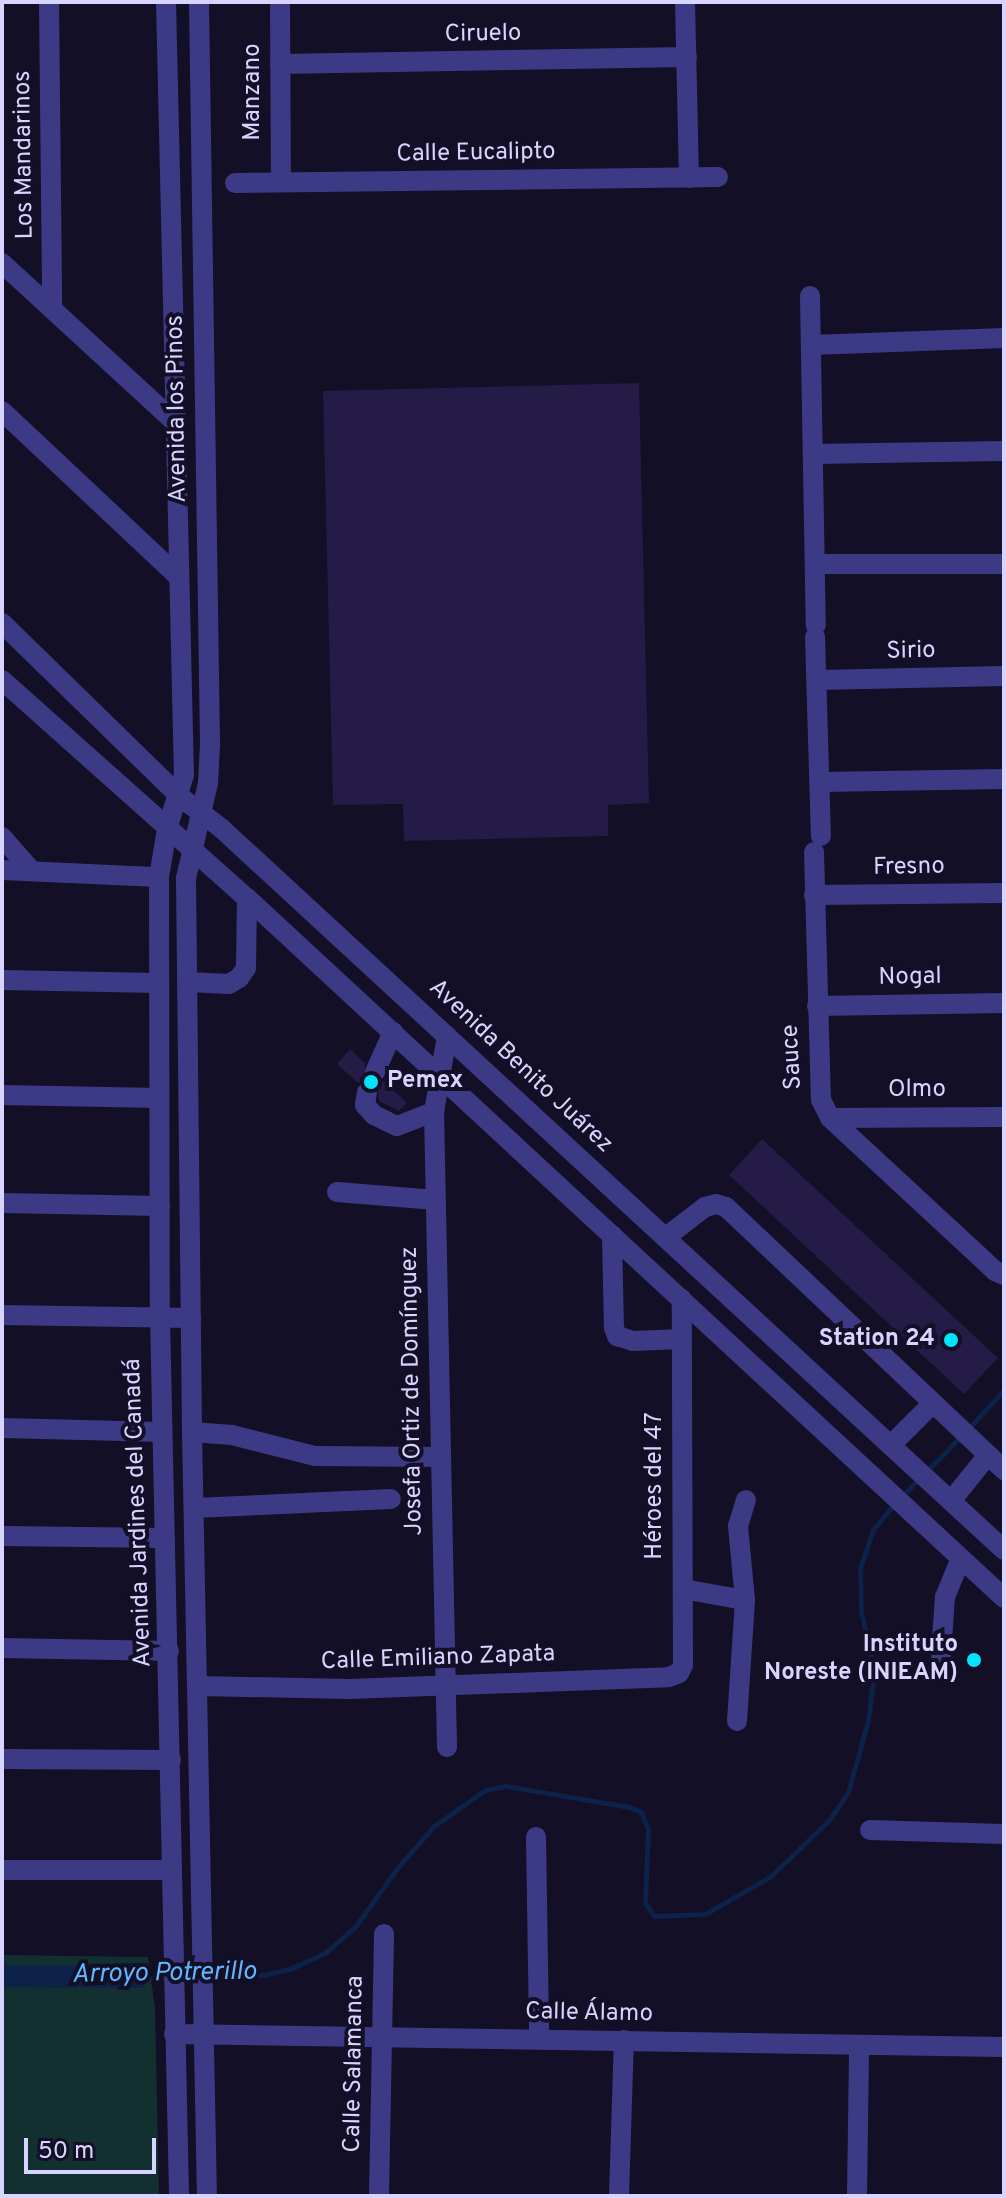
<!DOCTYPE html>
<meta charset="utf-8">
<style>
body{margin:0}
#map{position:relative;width:1006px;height:2198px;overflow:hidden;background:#130f26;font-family:Overpass,sans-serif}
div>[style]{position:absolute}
.green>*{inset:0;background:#12302f}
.water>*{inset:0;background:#0c2248}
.stream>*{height:5px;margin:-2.5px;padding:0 2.5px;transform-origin:2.5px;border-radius:2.5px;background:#0c2248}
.building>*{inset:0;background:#241b47}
.minor>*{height:20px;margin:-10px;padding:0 10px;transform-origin:10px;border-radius:10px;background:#3d3a85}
.dots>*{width:22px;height:22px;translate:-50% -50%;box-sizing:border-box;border:4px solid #130f26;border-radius:50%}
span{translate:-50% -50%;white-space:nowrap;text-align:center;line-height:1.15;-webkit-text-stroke:8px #130f26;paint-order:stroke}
.street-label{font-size:24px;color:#d9d4ff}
.poi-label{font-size:24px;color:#d9d4ff;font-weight:700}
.left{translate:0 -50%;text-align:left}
.right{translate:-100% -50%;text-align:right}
.water-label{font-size:26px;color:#62b6ff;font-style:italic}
.frame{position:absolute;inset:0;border:4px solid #d9d4ff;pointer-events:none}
.scale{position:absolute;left:24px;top:2138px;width:132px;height:36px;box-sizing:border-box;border:4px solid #d9d4ff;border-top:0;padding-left:10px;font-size:24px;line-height:28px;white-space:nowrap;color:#d9d4ff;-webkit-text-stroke:6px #130f26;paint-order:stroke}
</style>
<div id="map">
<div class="green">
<i style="clip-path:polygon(2px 1955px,148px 1957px,155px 2008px,159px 2196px,2px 2196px)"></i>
</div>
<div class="water">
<i style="clip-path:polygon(2px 1965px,141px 1966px,145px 1988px,2px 1987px)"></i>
</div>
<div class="stream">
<i style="left:969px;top:1428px;width:52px;rotate:-47.4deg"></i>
<i style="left:927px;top:1471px;width:50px;rotate:-45.8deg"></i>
<i style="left:902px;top:1496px;width:25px;rotate:-45deg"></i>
<i style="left:136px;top:1978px;width:34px"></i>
<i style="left:208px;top:1978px;width:55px;rotate:-3.1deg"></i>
<i style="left:263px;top:1975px;width:28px;rotate:-13deg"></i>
<i style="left:290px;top:1969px;width:40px;rotate:-25deg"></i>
<i style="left:326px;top:1952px;width:38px;rotate:-41deg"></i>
<i style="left:355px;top:1927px;width:74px;rotate:-54.4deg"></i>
<i style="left:398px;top:1867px;width:55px;rotate:-48.7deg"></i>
<i style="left:434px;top:1826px;width:62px;rotate:-35.2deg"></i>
<i style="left:485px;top:1790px;width:21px;rotate:-11deg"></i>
<i style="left:506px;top:1786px;width:125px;rotate:9.7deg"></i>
<i style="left:629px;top:1807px;width:13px;rotate:23deg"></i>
<i style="left:641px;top:1812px;width:18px;rotate:68deg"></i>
<i style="left:648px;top:1829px;width:74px;rotate:92.3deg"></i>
<i style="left:645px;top:1903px;width:16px;rotate:55deg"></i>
<i style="left:654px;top:1916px;width:51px;rotate:-2.2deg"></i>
<i style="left:705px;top:1914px;width:76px;rotate:-29.9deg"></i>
<i style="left:771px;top:1876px;width:82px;rotate:-44deg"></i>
<i style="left:830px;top:1819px;width:32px;rotate:-56deg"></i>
<i style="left:848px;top:1792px;width:74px;rotate:-74.3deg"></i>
<i style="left:868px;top:1721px;width:40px;rotate:-82.9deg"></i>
<i style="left:873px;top:1681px;width:37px;rotate:-96deg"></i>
<i style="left:869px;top:1644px;width:33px;rotate:-104deg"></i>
<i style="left:861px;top:1612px;width:44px;rotate:-91.3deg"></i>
<i style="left:860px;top:1568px;width:40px;rotate:-71.1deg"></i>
<i style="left:873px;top:1530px;width:35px;rotate:-51deg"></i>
</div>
<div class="building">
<i style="clip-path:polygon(639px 383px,649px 803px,608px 805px,608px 836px,404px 841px,403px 804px,333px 805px,323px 391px)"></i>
<i style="clip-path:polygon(350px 1049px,365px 1063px,365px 1080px,358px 1083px,337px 1064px)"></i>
<i style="clip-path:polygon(384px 1081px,407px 1103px,399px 1111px,379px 1101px,377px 1085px)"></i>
<i style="clip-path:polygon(762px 1139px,998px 1358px,964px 1394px,729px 1175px)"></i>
</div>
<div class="minor">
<i style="left:49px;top:2px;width:306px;rotate:89.4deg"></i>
<i style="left:166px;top:2px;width:773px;rotate:88.67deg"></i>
<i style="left:184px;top:775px;width:57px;rotate:107.5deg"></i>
<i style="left:167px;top:829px;width:49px;rotate:99.5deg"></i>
<i style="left:159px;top:877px;width:440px;rotate:89.9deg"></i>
<i style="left:160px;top:1317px;width:879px;rotate:88.76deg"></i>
<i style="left:199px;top:2px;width:743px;rotate:89.15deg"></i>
<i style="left:210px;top:745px;width:38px;rotate:93deg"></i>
<i style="left:208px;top:783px;width:98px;rotate:103deg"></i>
<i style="left:186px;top:878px;width:554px;rotate:89.38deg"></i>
<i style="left:192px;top:1432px;width:764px;rotate:88.88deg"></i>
<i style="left:280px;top:2px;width:180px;rotate:89.7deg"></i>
<i style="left:685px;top:2px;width:176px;rotate:88.7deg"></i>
<i style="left:280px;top:64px;width:407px;rotate:-1deg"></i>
<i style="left:235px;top:183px;width:483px;rotate:-0.7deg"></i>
<i style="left:2px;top:263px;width:234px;rotate:42.6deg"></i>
<i style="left:810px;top:296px;width:329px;rotate:89deg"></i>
<i style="left:811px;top:345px;width:193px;rotate:-2.1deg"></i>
<i style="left:2px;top:411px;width:241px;rotate:43.2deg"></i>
<i style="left:813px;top:454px;width:191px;rotate:-0.9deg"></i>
<i style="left:815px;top:564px;width:189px"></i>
<i style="left:2px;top:623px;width:248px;rotate:44.3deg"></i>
<i style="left:179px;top:796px;width:53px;rotate:37.3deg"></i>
<i style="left:221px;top:828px;width:1065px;rotate:42.68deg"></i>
<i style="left:815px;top:637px;width:199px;rotate:88.3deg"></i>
<i style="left:2px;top:680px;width:328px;rotate:41.7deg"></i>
<i style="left:247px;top:898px;width:1031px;rotate:42.76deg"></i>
<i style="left:818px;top:680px;width:186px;rotate:-1.2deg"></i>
<i style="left:820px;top:782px;width:184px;rotate:-0.9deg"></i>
<i style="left:2px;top:837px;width:44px;rotate:48.7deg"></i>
<i style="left:814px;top:852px;width:248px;rotate:88.4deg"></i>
<i style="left:821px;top:1100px;width:20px;rotate:63deg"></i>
<i style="left:830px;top:1118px;width:225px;rotate:42.8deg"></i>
<i style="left:995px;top:1271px;width:10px;rotate:24deg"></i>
<i style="left:2px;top:870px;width:157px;rotate:2.6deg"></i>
<i style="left:814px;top:895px;width:190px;rotate:-0.6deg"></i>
<i style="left:2px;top:980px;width:156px;rotate:1.1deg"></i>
<i style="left:187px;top:982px;width:42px;rotate:2.7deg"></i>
<i style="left:229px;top:984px;width:12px;rotate:-31deg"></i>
<i style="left:239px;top:978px;width:12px;rotate:-55deg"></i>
<i style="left:246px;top:968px;width:70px;rotate:-89.2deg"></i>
<i style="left:817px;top:1006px;width:187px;rotate:-0.9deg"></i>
<i style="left:375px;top:1072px;width:44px;rotate:-65.8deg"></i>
<i style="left:367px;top:1092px;width:13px;rotate:99deg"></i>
<i style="left:365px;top:1105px;width:13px;rotate:48deg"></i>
<i style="left:374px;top:1115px;width:25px;rotate:26deg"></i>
<i style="left:397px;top:1126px;width:40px;rotate:-21deg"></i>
<i style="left:2px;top:1095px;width:157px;rotate:1.1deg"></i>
<i style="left:830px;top:1118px;width:174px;rotate:-0.3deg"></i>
<i style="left:337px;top:1192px;width:99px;rotate:4.6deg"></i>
<i style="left:2px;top:1203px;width:158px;rotate:1.1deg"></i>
<i style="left:612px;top:1235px;width:93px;rotate:88.8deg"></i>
<i style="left:614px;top:1328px;width:9px;rotate:69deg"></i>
<i style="left:617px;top:1336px;width:17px;rotate:17deg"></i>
<i style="left:633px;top:1341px;width:48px;rotate:-2.4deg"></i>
<i style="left:666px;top:1237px;width:49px;rotate:-37.6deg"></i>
<i style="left:705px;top:1207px;width:11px;rotate:-15deg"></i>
<i style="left:716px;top:1204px;width:10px;rotate:17deg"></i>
<i style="left:726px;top:1207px;width:383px;rotate:43.4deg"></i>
<i style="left:2px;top:1315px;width:189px;rotate:0.9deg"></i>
<i style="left:2px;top:1428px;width:160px;rotate:1.4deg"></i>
<i style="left:192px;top:1432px;width:40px;rotate:4.3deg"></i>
<i style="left:232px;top:1435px;width:86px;rotate:14.2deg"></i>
<i style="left:315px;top:1456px;width:125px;rotate:0.5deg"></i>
<i style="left:892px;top:1444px;width:58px;rotate:-45deg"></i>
<i style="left:951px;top:1501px;width:59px;rotate:-51.2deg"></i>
<i style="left:194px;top:1508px;width:197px;rotate:-2.6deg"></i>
<i style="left:2px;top:1536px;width:163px;rotate:0.7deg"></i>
<i style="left:683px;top:1589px;width:63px;rotate:10.1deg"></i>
<i style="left:745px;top:1600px;width:74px;rotate:-95.4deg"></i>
<i style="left:738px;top:1526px;width:27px;rotate:-73deg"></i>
<i style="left:2px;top:1648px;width:167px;rotate:1deg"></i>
<i style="left:941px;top:1655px;width:58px;rotate:-86.1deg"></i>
<i style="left:945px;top:1597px;width:42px;rotate:-67.7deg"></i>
<i style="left:197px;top:1686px;width:152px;rotate:1.1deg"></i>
<i style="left:349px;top:1689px;width:320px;rotate:-2.1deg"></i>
<i style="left:669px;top:1677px;width:11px;rotate:-22deg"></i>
<i style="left:679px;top:1673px;width:9px;rotate:-63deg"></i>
<i style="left:683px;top:1665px;width:366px;rotate:-90.2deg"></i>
<i style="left:737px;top:1721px;width:121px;rotate:-86.2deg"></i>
<i style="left:447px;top:1747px;width:635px;rotate:-91.17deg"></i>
<i style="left:434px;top:1112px;width:77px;rotate:-80.3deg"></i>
<i style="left:2px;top:1759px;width:169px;rotate:0.3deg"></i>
<i style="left:870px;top:1830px;width:134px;rotate:1.7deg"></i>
<i style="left:536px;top:1837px;width:202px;rotate:89.1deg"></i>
<i style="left:2px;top:1870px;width:170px"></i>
<i style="left:174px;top:2034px;width:830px;rotate:0.9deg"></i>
<i style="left:379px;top:2196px;width:262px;rotate:-88.9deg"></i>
<i style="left:619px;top:2196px;width:156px;rotate:-88.2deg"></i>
<i style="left:857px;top:2196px;width:151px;rotate:-89.2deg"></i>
</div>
<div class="dots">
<i style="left:371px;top:1082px;background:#00e5ff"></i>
<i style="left:951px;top:1340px;background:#00e5ff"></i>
<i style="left:974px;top:1660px;background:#00e5ff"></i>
</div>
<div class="street-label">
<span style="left:483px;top:35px;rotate:-1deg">Ciruelo</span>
<span style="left:254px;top:92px;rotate:-90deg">Manzano</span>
<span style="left:476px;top:154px;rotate:-1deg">Calle Eucalipto</span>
<span style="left:25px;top:155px;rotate:-91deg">Los Mandarinos</span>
<span style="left:178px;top:409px;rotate:-91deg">Avenida los Pinos</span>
<span style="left:911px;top:652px;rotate:-1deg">Sirio</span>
<span style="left:909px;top:868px;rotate:-1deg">Fresno</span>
<span style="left:910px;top:978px;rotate:-1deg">Nogal</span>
<span style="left:793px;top:1057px;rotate:-93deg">Sauce</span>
<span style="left:520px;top:1067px;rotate:43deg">Avenida Benito Juárez</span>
<span style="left:917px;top:1091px">Olmo</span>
<span style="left:413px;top:1391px;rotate:-91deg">Josefa Ortiz de Domínguez</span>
<span style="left:656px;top:1486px;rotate:-90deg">Héroes del 47</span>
<span style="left:139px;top:1513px;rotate:-92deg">Avenida Jardines del Canadá</span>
<span style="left:438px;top:1659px;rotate:-2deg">Calle Emiliano Zapata</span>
<span style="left:589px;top:2014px;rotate:1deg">Calle Álamo</span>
<span style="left:355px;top:2064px;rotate:-89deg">Calle Salamanca</span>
</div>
<div class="poi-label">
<span class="left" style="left:387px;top:1082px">Pemex</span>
<span class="right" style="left:935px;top:1340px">Station 24</span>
<span class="right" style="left:958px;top:1660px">Instituto<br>Noreste (INIEAM)</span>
</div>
<div class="water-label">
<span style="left:164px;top:1974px;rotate:-1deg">Arroyo Potrerillo</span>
</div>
<div class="frame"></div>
<div class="scale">50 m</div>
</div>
